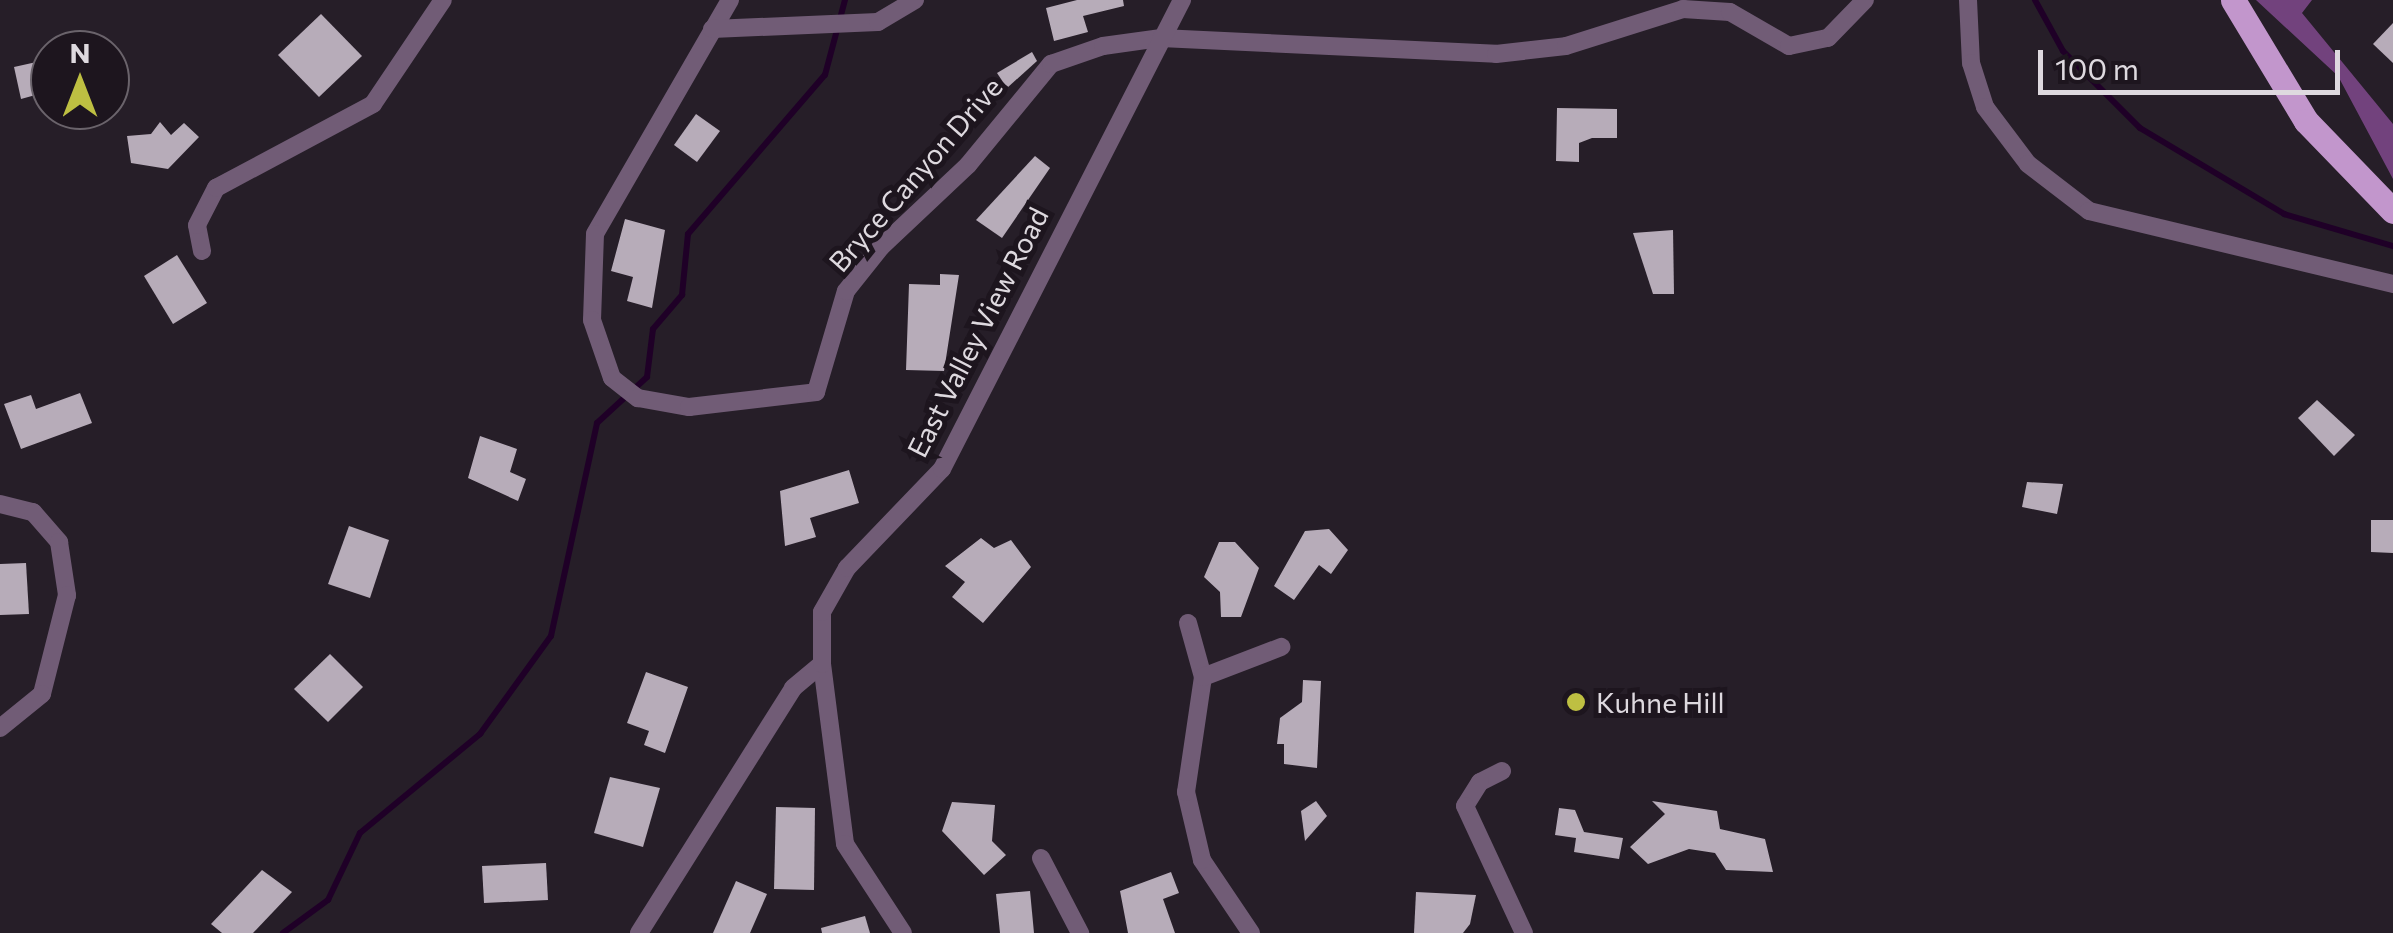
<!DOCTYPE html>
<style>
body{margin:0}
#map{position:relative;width:2393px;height:933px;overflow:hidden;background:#261e28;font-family:Commissioner,sans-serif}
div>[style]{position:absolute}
.forest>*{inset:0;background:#72427d}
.stream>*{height:6px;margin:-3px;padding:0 3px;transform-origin:3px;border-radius:3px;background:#1f0027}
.building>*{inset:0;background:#b7acb9}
.minor>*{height:18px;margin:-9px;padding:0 9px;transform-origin:9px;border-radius:9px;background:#715c76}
.primary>*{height:25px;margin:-12.5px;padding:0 12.5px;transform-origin:12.5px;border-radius:12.5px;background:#c296cc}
.dots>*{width:28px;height:28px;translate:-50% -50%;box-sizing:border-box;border:5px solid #1d151e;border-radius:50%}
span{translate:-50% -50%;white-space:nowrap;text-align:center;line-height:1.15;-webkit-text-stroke:10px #1d151e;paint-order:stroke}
.street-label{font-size:28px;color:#ded9df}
.poi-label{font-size:28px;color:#ded9df}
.left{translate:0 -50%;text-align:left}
.north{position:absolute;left:30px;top:30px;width:100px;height:100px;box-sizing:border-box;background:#1d151e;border:2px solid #6a636b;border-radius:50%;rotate:0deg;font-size:28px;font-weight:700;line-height:40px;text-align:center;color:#ded9df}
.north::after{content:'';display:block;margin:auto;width:35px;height:45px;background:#bebf42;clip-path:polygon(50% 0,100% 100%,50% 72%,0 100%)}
.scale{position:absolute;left:2038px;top:50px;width:302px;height:45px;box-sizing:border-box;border:5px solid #ded9df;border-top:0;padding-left:12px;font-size:30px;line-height:35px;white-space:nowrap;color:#ded9df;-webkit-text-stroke:8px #1d151e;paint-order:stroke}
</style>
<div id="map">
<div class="forest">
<i style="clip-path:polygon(2256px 0,2312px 0,2302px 13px,2393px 124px,2393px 179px,2338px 76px)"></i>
</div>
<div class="stream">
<i style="left:2035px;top:0;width:58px;rotate:61.2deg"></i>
<i style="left:2063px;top:51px;width:109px;rotate:45deg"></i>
<i style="left:2140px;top:128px;width:168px;rotate:30.8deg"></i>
<i style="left:2284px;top:214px;width:114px;rotate:16.4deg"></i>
<i style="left:283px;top:933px;width:56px;rotate:-36.3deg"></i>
<i style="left:328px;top:900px;width:74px;rotate:-64.5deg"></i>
<i style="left:360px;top:833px;width:156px;rotate:-39.5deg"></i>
<i style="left:480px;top:734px;width:121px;rotate:-54.1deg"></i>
<i style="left:551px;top:636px;width:218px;rotate:-77.8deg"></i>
<i style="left:597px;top:423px;width:68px;rotate:-42.6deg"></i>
<i style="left:647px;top:377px;width:48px;rotate:-82.9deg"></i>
<i style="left:653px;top:329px;width:45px;rotate:-49.5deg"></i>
<i style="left:682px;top:295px;width:61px;rotate:-84.4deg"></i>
<i style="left:688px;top:234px;width:210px;rotate:-49.3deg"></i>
<i style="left:825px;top:75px;width:78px;rotate:-75.1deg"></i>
</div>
<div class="building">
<i style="clip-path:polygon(1077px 0,1123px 0,1124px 6px,1083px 16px,1088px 32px,1054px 41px,1046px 8px)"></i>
<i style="clip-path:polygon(321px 14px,362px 56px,319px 97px,278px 55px)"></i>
<i style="clip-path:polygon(2393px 23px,2393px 63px,2373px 44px)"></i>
<i style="clip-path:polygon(1032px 52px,1037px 61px,1007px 88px,997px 73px)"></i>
<i style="clip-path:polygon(50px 59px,50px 91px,21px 99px,14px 67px)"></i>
<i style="clip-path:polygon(1557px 108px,1617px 109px,1617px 138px,1592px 138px,1579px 143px,1579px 162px,1556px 161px)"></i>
<i style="clip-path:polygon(696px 114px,720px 131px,697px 162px,674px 145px)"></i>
<i style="clip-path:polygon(160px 122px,171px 135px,184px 123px,199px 137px,168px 169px,131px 163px,127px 136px,151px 134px)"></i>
<i style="clip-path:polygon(1035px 156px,1050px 168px,1002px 238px,976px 220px)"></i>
<i style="clip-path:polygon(625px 219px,665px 230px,652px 308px,627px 301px,633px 277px,611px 271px)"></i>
<i style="clip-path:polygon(1673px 230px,1674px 294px,1653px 294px,1633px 233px)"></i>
<i style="clip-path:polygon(177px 255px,207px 303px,173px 324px,144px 276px)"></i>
<i style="clip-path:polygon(940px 274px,959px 275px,944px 371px,906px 370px,909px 284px,940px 285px)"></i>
<i style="clip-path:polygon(80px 393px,92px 423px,21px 449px,4px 404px,31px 395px,36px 409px)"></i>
<i style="clip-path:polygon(2317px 400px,2355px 435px,2334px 456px,2298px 418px)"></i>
<i style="clip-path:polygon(480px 436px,517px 449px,510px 472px,526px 479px,518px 501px,468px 478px)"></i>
<i style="clip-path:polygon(849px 470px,859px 503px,810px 518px,816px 537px,785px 546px,780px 491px)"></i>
<i style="clip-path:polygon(2027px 482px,2063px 484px,2057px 514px,2022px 507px)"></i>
<i style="clip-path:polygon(2371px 520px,2393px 520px,2393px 553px,2371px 552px)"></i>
<i style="clip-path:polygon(349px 526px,389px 540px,370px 598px,328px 584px)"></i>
<i style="clip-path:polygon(1329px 529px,1348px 550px,1331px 574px,1319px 565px,1294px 600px,1274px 586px,1305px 531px)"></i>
<i style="clip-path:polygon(981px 538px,994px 548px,1011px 540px,1031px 567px,983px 623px,952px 597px,965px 582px,945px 566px)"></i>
<i style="clip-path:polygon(1219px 542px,1235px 542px,1259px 568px,1241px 617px,1221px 617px,1220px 592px,1204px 577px)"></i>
<i style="clip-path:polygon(26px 563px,29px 614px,0 615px,0 564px)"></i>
<i style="clip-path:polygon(330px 654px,363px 687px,328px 722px,294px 689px)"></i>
<i style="clip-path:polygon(646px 672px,688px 687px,665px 753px,644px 745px,649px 731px,627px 723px)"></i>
<i style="clip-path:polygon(1303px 680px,1321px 681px,1317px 768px,1284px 764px,1284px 744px,1277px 744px,1280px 718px,1302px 702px)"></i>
<i style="clip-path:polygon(610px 777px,660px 788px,643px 847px,594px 833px)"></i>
<i style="clip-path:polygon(1316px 801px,1327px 816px,1305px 841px,1301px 811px)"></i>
<i style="clip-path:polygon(1652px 801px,1717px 811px,1720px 829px,1765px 839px,1773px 872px,1726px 870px,1715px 853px,1689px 849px,1648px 864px,1630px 847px,1665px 814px)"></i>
<i style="clip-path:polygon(952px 802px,995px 805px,992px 841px,1006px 855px,984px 875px,942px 831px)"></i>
<i style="clip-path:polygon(776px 807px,815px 808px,814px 890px,774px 889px)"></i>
<i style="clip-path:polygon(1559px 808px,1575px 810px,1584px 832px,1623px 838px,1619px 859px,1574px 852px,1576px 838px,1555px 835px)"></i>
<i style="clip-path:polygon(546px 863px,548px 900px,484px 903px,482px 866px)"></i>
<i style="clip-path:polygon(262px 870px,292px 892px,253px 933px,222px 933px,211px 924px)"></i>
<i style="clip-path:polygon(1171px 872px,1179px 893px,1163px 899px,1175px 933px,1128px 933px,1120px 891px)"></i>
<i style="clip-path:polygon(736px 881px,767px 894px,750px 933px,713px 933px)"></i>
<i style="clip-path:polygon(1030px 891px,1034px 933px,1000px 933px,996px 894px)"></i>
<i style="clip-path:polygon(1416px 892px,1476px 895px,1470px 924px,1463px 933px,1414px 933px)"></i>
<i style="clip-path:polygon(865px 916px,870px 933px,822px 933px,821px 928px)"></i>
</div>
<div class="minor">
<i style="left:730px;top:0;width:270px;rotate:120deg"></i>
<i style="left:595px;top:234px;width:86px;rotate:92deg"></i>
<i style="left:592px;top:320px;width:61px;rotate:71deg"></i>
<i style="left:612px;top:378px;width:33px;rotate:38deg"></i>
<i style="left:638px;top:398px;width:52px;rotate:10deg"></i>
<i style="left:689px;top:407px;width:128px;rotate:-6.7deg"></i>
<i style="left:816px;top:392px;width:105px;rotate:-73.5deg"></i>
<i style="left:846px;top:291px;width:56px;rotate:-51.5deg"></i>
<i style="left:881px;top:247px;width:120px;rotate:-43.3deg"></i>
<i style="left:968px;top:165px;width:131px;rotate:-50.6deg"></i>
<i style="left:1051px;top:64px;width:55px;rotate:-19.1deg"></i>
<i style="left:1103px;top:46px;width:59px;rotate:-7.9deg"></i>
<i style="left:1161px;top:38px;width:335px;rotate:2.7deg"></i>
<i style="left:1496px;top:54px;width:70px;rotate:-6.5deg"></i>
<i style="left:1566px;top:46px;width:123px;rotate:-17.5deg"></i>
<i style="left:1683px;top:9px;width:47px;rotate:3.7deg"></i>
<i style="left:1730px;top:12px;width:68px;rotate:30deg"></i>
<i style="left:1789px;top:46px;width:40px;rotate:-12deg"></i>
<i style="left:1828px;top:38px;width:53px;rotate:-45.8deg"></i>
<i style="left:1968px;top:0;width:63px;rotate:87.3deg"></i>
<i style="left:1971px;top:63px;width:46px;rotate:72.3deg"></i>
<i style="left:1985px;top:107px;width:71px;rotate:53deg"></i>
<i style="left:2028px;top:164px;width:77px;rotate:37.6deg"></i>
<i style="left:2089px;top:211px;width:313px;rotate:13.5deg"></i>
<i style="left:712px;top:29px;width:166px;rotate:-2.4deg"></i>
<i style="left:878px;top:22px;width:43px;rotate:-30.7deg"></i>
<i style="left:202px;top:251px;width:26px;rotate:-101deg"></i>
<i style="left:197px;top:225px;width:42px;rotate:-62.8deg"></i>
<i style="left:216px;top:188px;width:178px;rotate:-28.1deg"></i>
<i style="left:373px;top:104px;width:125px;rotate:-56.1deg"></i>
<i style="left:0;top:504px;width:34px;rotate:14deg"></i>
<i style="left:33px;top:512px;width:40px;rotate:49deg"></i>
<i style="left:59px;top:542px;width:54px;rotate:81.4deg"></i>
<i style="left:67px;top:595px;width:102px;rotate:104.2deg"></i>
<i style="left:42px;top:694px;width:54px;rotate:141deg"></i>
<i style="left:1188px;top:623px;width:56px;rotate:74.5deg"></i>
<i style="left:822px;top:664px;width:181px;rotate:82.7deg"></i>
<i style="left:845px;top:844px;width:106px;rotate:56.9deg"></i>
<i style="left:1502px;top:771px;width:25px;rotate:153deg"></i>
<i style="left:1480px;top:782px;width:28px;rotate:122deg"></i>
<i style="left:1465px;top:806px;width:140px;rotate:65.1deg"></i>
<i style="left:1041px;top:858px;width:85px;rotate:62.5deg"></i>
<i style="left:639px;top:933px;width:289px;rotate:-57.8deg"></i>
<i style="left:793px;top:688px;width:38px;rotate:-40deg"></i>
<i style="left:822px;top:664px;width:52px;rotate:-90deg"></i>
<i style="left:822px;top:612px;width:51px;rotate:-60.4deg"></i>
<i style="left:847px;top:568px;width:137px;rotate:-46.2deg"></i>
<i style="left:942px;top:469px;width:527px;rotate:-62.9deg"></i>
<i style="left:1251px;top:933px;width:88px;rotate:-123.9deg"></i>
<i style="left:1202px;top:860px;width:70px;rotate:-103.2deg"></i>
<i style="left:1186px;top:792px;width:116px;rotate:-81.6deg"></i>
<i style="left:1203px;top:677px;width:84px;rotate:-21deg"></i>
</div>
<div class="primary">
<i style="left:2233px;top:0;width:141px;rotate:58.9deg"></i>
<i style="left:2306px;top:121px;width:125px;rotate:46deg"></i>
</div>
<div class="dots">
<i style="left:1576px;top:702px;background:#bebf42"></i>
</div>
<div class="street-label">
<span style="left:915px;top:174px;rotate:-49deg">Bryce Canyon Drive</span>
<span style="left:977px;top:332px;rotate:-63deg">East Valley View Road</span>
</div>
<div class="poi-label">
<span class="left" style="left:1596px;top:702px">Kuhne Hill</span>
</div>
<div class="north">N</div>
<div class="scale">100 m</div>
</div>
